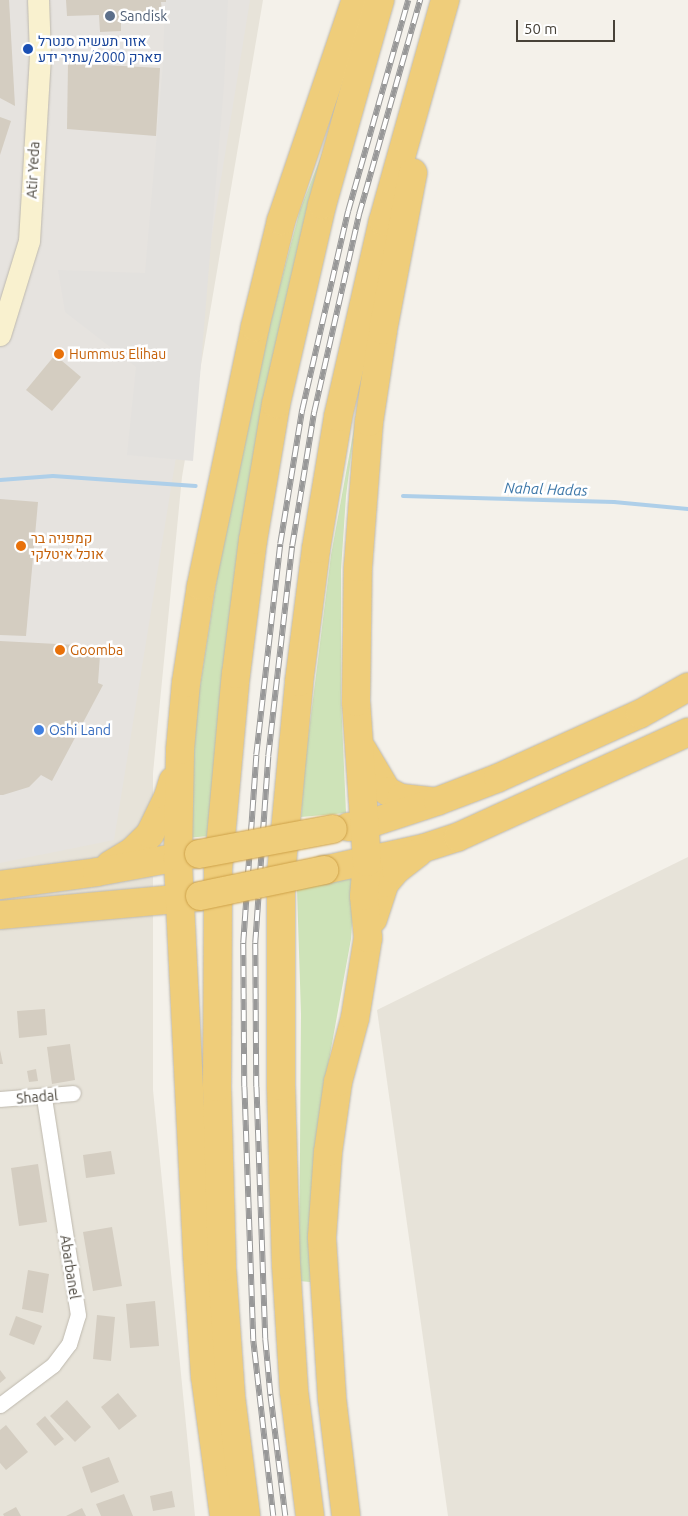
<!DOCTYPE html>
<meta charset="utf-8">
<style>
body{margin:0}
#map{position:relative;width:688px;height:1516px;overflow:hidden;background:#f4f1ea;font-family:Ubuntu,Heebo,sans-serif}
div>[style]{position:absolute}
.residential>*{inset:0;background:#e7e3d9}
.industrial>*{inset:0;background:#e6e3df}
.green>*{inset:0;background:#cee3b8}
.parking>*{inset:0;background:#e3e1de}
.stream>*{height:4px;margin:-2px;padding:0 2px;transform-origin:2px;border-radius:2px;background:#aecfe9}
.building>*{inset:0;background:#d4cdc1}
.roads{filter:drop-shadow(0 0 1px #beb9ae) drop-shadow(0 0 1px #beb9ae)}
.street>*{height:15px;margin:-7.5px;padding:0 7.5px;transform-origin:7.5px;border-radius:7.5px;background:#fff}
.secondary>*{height:21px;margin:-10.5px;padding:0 10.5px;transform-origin:10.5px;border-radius:10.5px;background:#f9f1cf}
.highway>*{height:28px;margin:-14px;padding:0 14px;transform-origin:14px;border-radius:14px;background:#efcd7a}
.rail>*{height:5.5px;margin-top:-2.75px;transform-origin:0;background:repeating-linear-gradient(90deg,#fff 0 11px,#989898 0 22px);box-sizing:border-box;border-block:1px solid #989898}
.bridges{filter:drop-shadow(0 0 1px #cea24a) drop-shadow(0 0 1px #cea24a)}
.highway-bridge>*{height:28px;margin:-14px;padding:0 14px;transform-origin:14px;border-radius:14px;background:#efcd7a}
.dots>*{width:14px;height:14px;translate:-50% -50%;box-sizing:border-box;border:2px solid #fff;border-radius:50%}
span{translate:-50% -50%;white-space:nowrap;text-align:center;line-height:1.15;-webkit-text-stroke:5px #fff;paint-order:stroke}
.service-label{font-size:14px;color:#4e5e75}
.left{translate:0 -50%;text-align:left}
.transit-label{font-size:14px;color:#164399}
.street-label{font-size:14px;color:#474239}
.food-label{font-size:14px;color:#c56008}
.shop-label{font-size:14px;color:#366cbe}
.water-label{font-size:15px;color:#3d77a8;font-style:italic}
.scale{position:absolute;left:516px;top:20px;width:99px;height:22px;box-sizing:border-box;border:2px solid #474239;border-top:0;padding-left:6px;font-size:15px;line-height:18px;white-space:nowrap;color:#474239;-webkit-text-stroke:4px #fff;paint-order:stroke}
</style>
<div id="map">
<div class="residential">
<i style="clip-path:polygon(0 0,263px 0,182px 477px,153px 773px,153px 1090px,195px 1516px,0 1516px)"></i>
<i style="clip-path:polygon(688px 857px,688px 1516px,448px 1516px,377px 1010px)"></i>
</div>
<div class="industrial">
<i style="clip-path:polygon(0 0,250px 0,114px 840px,0 863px)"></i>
</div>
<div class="green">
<i style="clip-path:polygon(336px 118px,277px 343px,245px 505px,208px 836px,187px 838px,192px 737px,222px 546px,265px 341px,300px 210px)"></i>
<i style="clip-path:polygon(356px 418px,346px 496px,341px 570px,341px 698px,346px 813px,301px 817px,305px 763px,331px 555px)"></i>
<i style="clip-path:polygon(355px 877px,351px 939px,321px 1104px,311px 1217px,310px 1282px,299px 1281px,301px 1014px,297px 890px)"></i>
</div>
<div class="parking">
<i style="clip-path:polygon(165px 0,228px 0,224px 85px,193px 461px,127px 455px,136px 367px,65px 312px,58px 270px,145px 273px,163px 64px)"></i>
</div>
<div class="stream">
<i style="left:0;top:480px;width:53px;rotate:-4.3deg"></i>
<i style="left:53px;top:476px;width:143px;rotate:4deg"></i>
<i style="left:403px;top:496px;width:211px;rotate:1.6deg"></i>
<i style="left:614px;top:502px;width:74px;rotate:5.4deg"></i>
</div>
<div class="building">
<i style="clip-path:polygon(0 0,9px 0,15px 106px,0 98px)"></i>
<i style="clip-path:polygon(66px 0,166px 0,166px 2px,161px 2px,162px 11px,121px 13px,121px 31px,100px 32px,99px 15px,67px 16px)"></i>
<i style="clip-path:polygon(68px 63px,160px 68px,156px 136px,67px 129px)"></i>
<i style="clip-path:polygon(0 117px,11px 121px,0 155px)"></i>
<i style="clip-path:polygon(55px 355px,81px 377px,52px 411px,26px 390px)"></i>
<i style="clip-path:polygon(0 499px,38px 502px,26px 636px,0 635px)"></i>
<i style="clip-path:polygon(0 641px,76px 645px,75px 653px,100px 655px,98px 683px,103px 685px,52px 781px,41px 775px,29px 787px,3px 795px,0 795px)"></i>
<i style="clip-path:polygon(45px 1009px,47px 1035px,19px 1038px,17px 1011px)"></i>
<i style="clip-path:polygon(70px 1044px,75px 1080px,52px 1084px,47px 1047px)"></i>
<i style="clip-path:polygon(0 1050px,3px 1064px,0 1064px)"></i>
<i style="clip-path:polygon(36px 1069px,38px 1081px,29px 1082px,27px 1071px)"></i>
<i style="clip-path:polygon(111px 1151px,115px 1174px,86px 1178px,83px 1155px)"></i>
<i style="clip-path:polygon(38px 1164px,47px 1222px,19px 1226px,11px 1168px)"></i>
<i style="clip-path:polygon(112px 1227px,122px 1286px,93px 1291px,83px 1232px)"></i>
<i style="clip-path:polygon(28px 1270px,49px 1274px,43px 1313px,22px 1309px)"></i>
<i style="clip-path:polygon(155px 1301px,159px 1346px,130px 1348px,126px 1304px)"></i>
<i style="clip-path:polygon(97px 1315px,115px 1317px,111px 1361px,93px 1359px)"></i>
<i style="clip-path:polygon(16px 1316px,42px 1326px,34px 1345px,9px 1335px)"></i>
<i style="clip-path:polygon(0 1370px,6px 1378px,0 1383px)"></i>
<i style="clip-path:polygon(118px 1393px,137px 1416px,119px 1430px,101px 1407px)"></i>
<i style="clip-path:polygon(67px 1400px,91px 1427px,75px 1442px,50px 1416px)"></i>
<i style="clip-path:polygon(45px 1416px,64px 1439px,55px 1446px,36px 1424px)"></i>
<i style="clip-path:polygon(6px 1425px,28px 1452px,6px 1470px,0 1463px,0 1430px)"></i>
<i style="clip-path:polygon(109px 1457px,119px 1482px,91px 1493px,82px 1467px)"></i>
<i style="clip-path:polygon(172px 1491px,175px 1507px,153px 1511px,150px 1496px)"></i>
<i style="clip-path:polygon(124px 1494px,133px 1516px,101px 1516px,96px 1504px)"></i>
<i style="clip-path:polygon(16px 1507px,21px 1516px,4px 1516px,3px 1514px)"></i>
<i style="clip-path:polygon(82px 1508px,86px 1516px,66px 1516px)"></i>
</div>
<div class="roads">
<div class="street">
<i style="left:0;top:1099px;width:73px;rotate:-4.7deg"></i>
<i style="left:0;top:1405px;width:66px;rotate:-37deg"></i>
<i style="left:53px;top:1365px;width:26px;rotate:-53deg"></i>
<i style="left:69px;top:1344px;width:30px;rotate:-73deg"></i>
<i style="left:78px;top:1315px;width:221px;rotate:-98.9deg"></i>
</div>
<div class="secondary">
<i style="left:0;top:335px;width:98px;rotate:-72.9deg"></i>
<i style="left:29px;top:241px;width:185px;rotate:-86.6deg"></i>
<i style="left:40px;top:56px;width:56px;rotate:-92deg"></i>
</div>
<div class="highway">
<i style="left:362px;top:749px;width:49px;rotate:59.2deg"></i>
<i style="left:387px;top:791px;width:16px;rotate:27deg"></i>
<i style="left:401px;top:798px;width:30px;rotate:6deg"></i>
<i style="left:348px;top:827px;width:17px;rotate:-7deg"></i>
<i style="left:365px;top:825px;width:77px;rotate:-18.2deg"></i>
<i style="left:438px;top:801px;width:64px;rotate:-21deg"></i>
<i style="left:498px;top:778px;width:156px;rotate:-24.3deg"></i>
<i style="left:640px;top:714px;width:55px;rotate:-29.4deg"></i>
<i style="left:110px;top:865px;width:27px;rotate:-31deg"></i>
<i style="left:133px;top:851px;width:24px;rotate:-45deg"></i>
<i style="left:150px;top:834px;width:41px;rotate:-64.1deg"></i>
<i style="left:168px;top:797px;width:17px;rotate:-73deg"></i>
<i style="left:324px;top:870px;width:102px;rotate:-12.4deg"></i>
<i style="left:424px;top:848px;width:36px;rotate:-18deg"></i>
<i style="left:458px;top:837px;width:253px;rotate:-24.5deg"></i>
<i style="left:0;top:885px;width:98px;rotate:-7.6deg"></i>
<i style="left:97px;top:872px;width:100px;rotate:-10.4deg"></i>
<i style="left:0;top:915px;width:199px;rotate:-5.2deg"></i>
<i style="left:373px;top:919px;width:38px;rotate:-72deg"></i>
<i style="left:385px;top:883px;width:17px;rotate:-50deg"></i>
<i style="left:396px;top:870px;width:29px;rotate:-38deg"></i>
<i style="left:224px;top:1516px;width:141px;rotate:-97.7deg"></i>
<i style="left:205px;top:1376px;width:125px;rotate:-93.7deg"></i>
<i style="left:197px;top:1251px;width:394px;rotate:-92.8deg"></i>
<i style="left:178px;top:857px;width:107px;rotate:-88.9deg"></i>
<i style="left:180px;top:750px;width:67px;rotate:-84.9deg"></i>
<i style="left:186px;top:683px;width:98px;rotate:-81.2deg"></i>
<i style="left:201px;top:586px;width:265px;rotate:-78.2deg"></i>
<i style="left:255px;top:327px;width:109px;rotate:-76.2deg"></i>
<i style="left:281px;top:221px;width:233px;rotate:-71.3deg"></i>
<i style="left:246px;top:1516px;width:120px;rotate:-97.2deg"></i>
<i style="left:231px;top:1397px;width:130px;rotate:-94deg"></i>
<i style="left:222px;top:1267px;width:180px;rotate:-91.6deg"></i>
<i style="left:217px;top:1087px;width:217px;rotate:-89.7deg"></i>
<i style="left:218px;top:870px;width:197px;rotate:-84.8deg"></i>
<i style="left:236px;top:674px;width:135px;rotate:-82.8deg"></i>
<i style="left:253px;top:540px;width:138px;rotate:-80.4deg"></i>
<i style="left:276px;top:404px;width:204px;rotate:-77deg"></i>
<i style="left:322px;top:205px;width:213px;rotate:-74.2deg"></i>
<i style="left:310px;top:1516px;width:126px;rotate:-97.3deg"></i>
<i style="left:294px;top:1391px;width:126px;rotate:-93.6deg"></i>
<i style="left:286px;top:1265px;width:179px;rotate:-91.6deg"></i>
<i style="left:281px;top:1086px;width:212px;rotate:-90deg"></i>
<i style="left:281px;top:874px;width:193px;rotate:-84.6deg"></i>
<i style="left:299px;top:682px;width:134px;rotate:-82.7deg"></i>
<i style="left:316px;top:549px;width:134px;rotate:-80.5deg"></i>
<i style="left:338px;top:417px;width:201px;rotate:-77.1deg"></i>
<i style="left:383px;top:221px;width:230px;rotate:-74.3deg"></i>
<i style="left:346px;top:1516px;width:119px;rotate:-96.8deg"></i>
<i style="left:332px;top:1398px;width:161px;rotate:-93.6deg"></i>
<i style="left:322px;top:1237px;width:85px;rotate:-86deg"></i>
<i style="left:328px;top:1152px;width:71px;rotate:-81.9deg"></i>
<i style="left:338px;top:1082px;width:66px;rotate:-75.1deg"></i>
<i style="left:355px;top:1018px;width:81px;rotate:-80.8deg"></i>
<i style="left:368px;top:938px;width:42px;rotate:-95.4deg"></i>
<i style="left:364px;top:896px;width:34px;rotate:-85deg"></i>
<i style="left:367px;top:862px;width:160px;rotate:-93.9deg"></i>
<i style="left:356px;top:702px;width:135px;rotate:-89.2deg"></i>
<i style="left:358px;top:567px;width:145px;rotate:-85.7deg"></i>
<i style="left:369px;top:422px;width:93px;rotate:-81.3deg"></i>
<i style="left:383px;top:330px;width:160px;rotate:-79.2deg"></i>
</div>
</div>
<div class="rail">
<i style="left:273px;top:1516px;width:177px;rotate:-96.5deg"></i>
<i style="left:253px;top:1340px;width:253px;rotate:-92deg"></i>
<i style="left:244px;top:1087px;width:144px;rotate:-90.4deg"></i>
<i style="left:243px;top:943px;width:188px;rotate:-86deg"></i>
<i style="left:256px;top:755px;width:212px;rotate:-83.5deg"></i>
<i style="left:280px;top:544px;width:136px;rotate:-80.7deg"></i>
<i style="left:302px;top:410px;width:204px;rotate:-77deg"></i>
<i style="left:348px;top:211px;width:219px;rotate:-74.1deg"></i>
<i style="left:285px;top:1516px;width:123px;rotate:-97deg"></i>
<i style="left:270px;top:1394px;width:55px;rotate:-95.2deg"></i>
<i style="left:265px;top:1339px;width:252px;rotate:-92deg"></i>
<i style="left:256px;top:1087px;width:144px;rotate:-90.4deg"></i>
<i style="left:255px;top:943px;width:187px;rotate:-86deg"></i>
<i style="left:268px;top:756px;width:211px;rotate:-83.5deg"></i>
<i style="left:292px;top:546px;width:136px;rotate:-80.7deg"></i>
<i style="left:314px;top:412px;width:203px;rotate:-77.2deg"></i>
<i style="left:359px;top:214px;width:223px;rotate:-74.1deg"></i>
</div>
<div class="bridges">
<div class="highway-bridge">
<i style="left:199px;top:854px;width:136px;rotate:-10.6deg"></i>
<i style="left:200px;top:896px;width:127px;rotate:-11.8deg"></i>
</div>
</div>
<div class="dots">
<i style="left:110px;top:16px;background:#5c6f8a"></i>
<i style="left:28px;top:49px;background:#1a4fb4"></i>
<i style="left:59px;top:354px;background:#e8710a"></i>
<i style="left:21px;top:546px;background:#e8710a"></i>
<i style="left:60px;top:650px;background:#e8710a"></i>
<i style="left:39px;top:730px;background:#3f7fe0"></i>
</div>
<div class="service-label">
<span class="left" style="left:120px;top:16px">Sandisk</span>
</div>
<div class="transit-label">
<span class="left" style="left:38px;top:49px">אזור תעשיה סנטרל<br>פארק 2000/עתיר ידע</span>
</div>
<div class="street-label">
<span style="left:33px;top:170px;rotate:-87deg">Atir Yeda</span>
<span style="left:37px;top:1097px;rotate:-5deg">Shadal</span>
<span style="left:70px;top:1267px;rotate:81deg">Abarbanel</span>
</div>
<div class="food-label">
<span class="left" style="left:69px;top:354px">Hummus Elihau</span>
<span class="left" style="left:31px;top:546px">קמפניה בר<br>אוכל איטלקי</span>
<span class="left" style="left:70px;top:650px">Goomba</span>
</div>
<div class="shop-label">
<span class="left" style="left:49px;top:730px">Oshi Land</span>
</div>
<div class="water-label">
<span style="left:546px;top:489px;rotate:2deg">Nahal Hadas</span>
</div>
<div class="scale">50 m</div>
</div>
